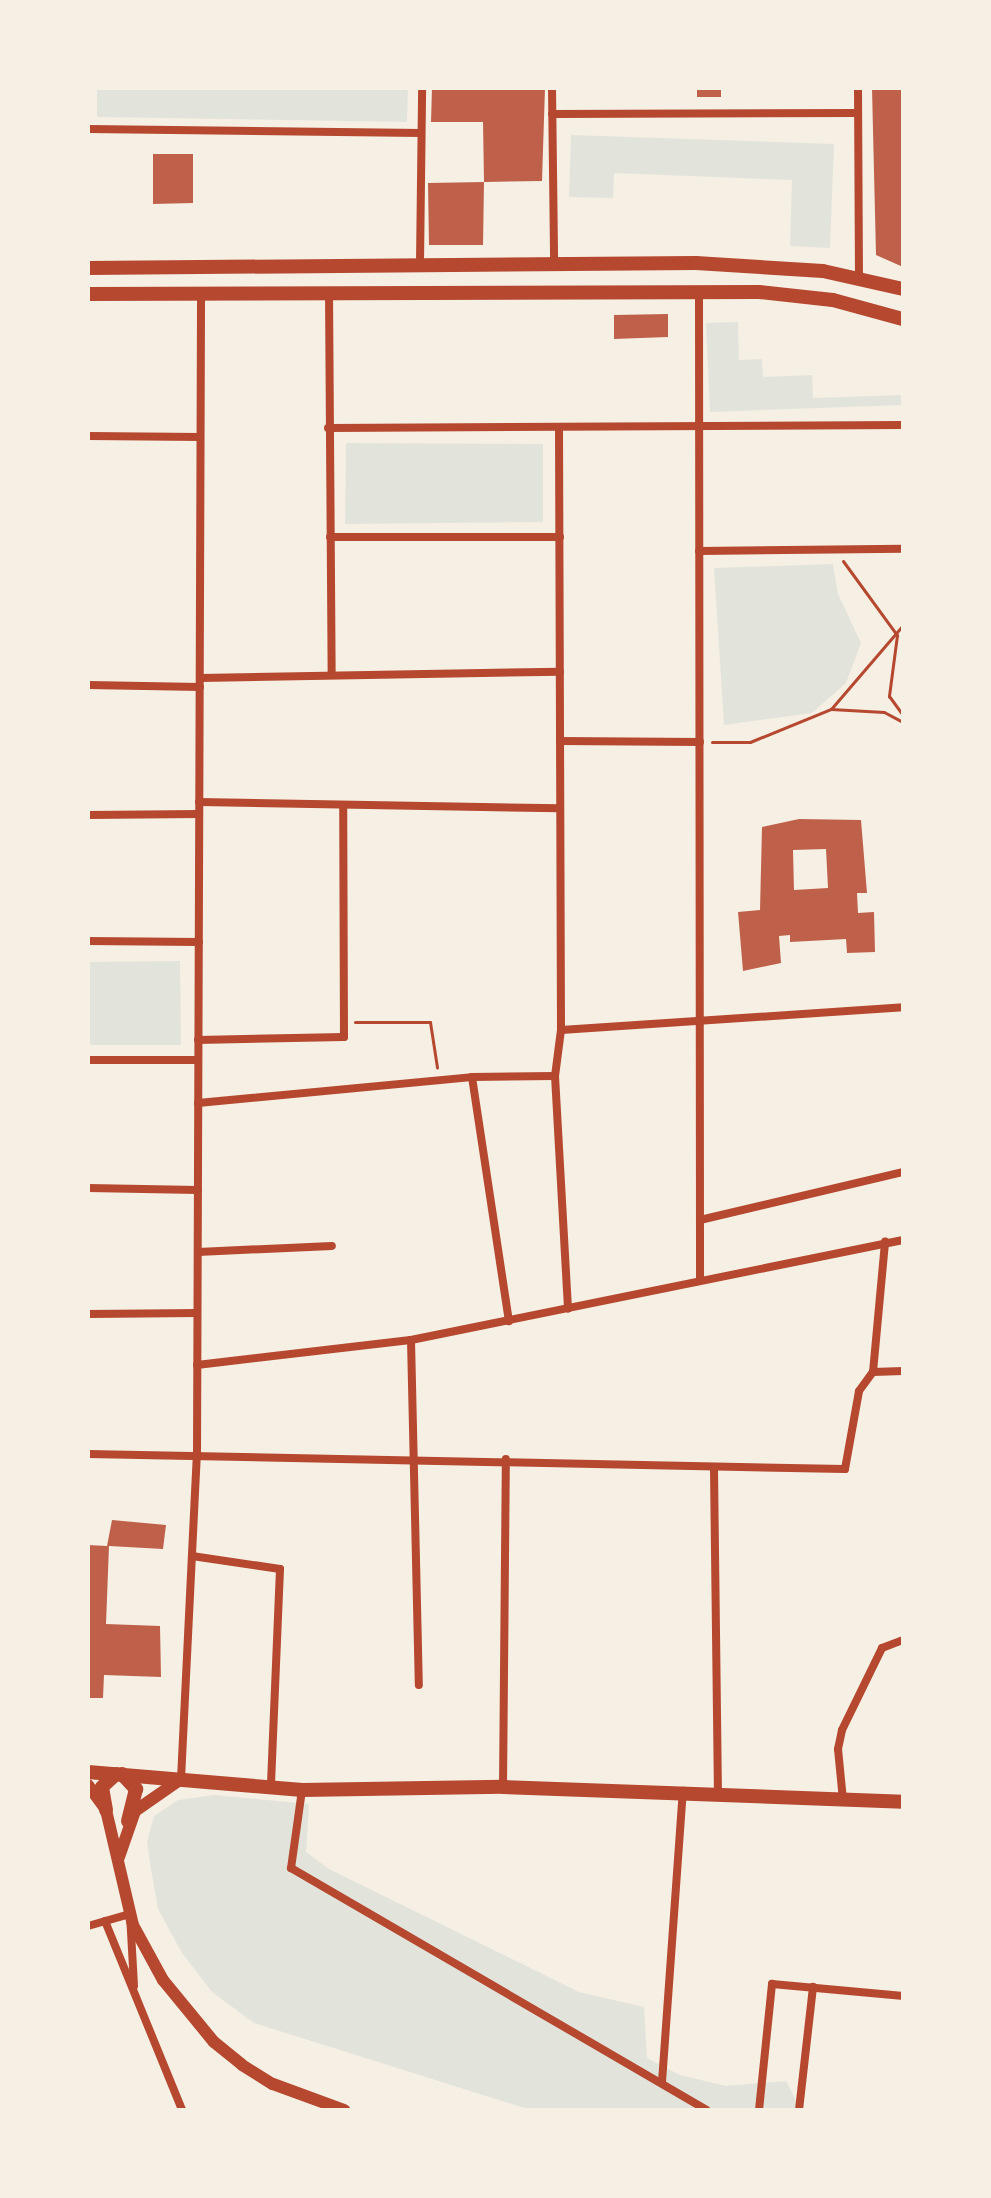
<!DOCTYPE html>
<style>
body{margin:0}
#map{position:relative;width:991px;height:2198px;overflow:hidden;background:#f6efe4;font-family:"Varela Round",sans-serif}
div>[style]{position:absolute}
.green>*{inset:0;background:#e2e4dc}
.building>*{inset:0;background:#bf614a}
.path>*{height:3px;margin:-1.5px;padding:0 1.5px;transform-origin:1.5px;border-radius:1.5px;background:#b5482f}
.minor>*{height:8px;margin:-4px;padding:0 4px;transform-origin:4px;border-radius:4px;background:#b5482f}
.tertiary>*{height:12px;margin:-6px;padding:0 6px;transform-origin:6px;border-radius:6px;background:#b5482f}
.secondary>*{height:14px;margin:-7px;padding:0 7px;transform-origin:7px;border-radius:7px;background:#b5482f}
span{translate:-50% -50%;white-space:nowrap;text-align:center;line-height:1.15;-webkit-text-stroke:8px #f6efe4;paint-order:stroke}
.frame{position:absolute;inset:0;border:90px solid #f6efe4;pointer-events:none}
</style>
<div id="map">
<div class="green">
<i style="clip-path:polygon(97px 88px,408px 88px,407px 122px,97px 117px)"></i>
<i style="clip-path:polygon(571px 135px,834px 144px,830px 248px,790px 246px,792px 180px,614px 173px,613px 198px,569px 197px)"></i>
<i style="clip-path:polygon(738px 322px,739px 360px,762px 359px,763px 377px,812px 375px,813px 398px,903px 395px,903px 405px,710px 412px,706px 323px)"></i>
<i style="clip-path:polygon(346px 443px,543px 444px,543px 522px,345px 524px)"></i>
<i style="clip-path:polygon(833px 564px,838px 594px,861px 643px,846px 683px,812px 713px,724px 725px,714px 568px)"></i>
<i style="clip-path:polygon(180px 961px,181px 1045px,88px 1045px,88px 962px)"></i>
<i style="clip-path:polygon(214px 1795px,309px 1804px,306px 1852px,329px 1869px,579px 1992px,644px 2007px,647px 2058px,680px 2075px,726px 2086px,786px 2081px,801px 2110px,531px 2110px,254px 2023px,212px 1992px,182px 1953px,158px 1909px,151px 1869px,147px 1842px,154px 1816px,178px 1800px)"></i>
</div>
<div class="building">
<i style="clip-path:polygon(432px 88px,545px 88px,542px 181px,484px 182px,483px 122px,431px 122px)"></i>
<i style="clip-path:polygon(697px 88px,721px 88px,721px 97px,697px 97px)"></i>
<i style="clip-path:polygon(872px 88px,903px 88px,903px 267px,876px 255px)"></i>
<i style="clip-path:polygon(153px 154px,193px 154px,193px 203px,153px 204px)"></i>
<i style="clip-path:polygon(484px 182px,483px 245px,429px 245px,428px 183px)"></i>
<i style="clip-path:polygon(668px 314px,668px 337px,614px 339px,614px 315px)"></i>
<i style="clip-path:polygon(evenodd,799px 819px,861px 820px,867px 893px,857px 893px,858px 913px,874px 912px,875px 952px,847px 953px,846px 939px,790px 942px,790px 935px,779px 936px,781px 963px,743px 971px,738px 912px,760px 910px,762px 827px,799px 819px,826px 849px,828px 888px,794px 890px,793px 850px,826px 849px)"></i>
<i style="clip-path:polygon(112px 1520px,166px 1525px,163px 1549px,109px 1546px,106px 1624px,160px 1626px,161px 1677px,104px 1675px,103px 1698px,88px 1698px,88px 1545px,107px 1546px)"></i>
</div>
<div class="path">
<i style="left:843px;top:561px;width:92px;rotate:53.9deg"></i>
<i style="left:897px;top:635px;width:62px;rotate:97.5deg"></i>
<i style="left:889px;top:696px;width:24px;rotate:54deg"></i>
<i style="left:831px;top:709px;width:53px;rotate:3.2deg"></i>
<i style="left:884px;top:712px;width:21px;rotate:28deg"></i>
<i style="left:712px;top:742px;width:38px"></i>
<i style="left:750px;top:742px;width:87px;rotate:-22.2deg"></i>
<i style="left:831px;top:709px;width:111px;rotate:-49.4deg"></i>
<i style="left:355px;top:1022px;width:75px"></i>
<i style="left:430px;top:1022px;width:46px;rotate:81.2deg"></i>
</div>
<div class="minor">
<i style="left:552px;top:88px;width:176px;rotate:89.3deg"></i>
<i style="left:858px;top:88px;width:191px;rotate:89.7deg"></i>
<i style="left:552px;top:114px;width:306px;rotate:-0.2deg"></i>
<i style="left:88px;top:129px;width:333px;rotate:0.7deg"></i>
<i style="left:420px;top:263px;width:175px;rotate:-89.3deg"></i>
<i style="left:329px;top:292px;width:383px;rotate:89.6deg"></i>
<i style="left:699px;top:292px;width:986px;rotate:89.94deg"></i>
<i style="left:559px;top:427px;width:603px;rotate:89.81deg"></i>
<i style="left:561px;top:1030px;width:46px;rotate:97.4deg"></i>
<i style="left:555px;top:1076px;width:233px;rotate:86.8deg"></i>
<i style="left:328px;top:428px;width:575px;rotate:-0.3deg"></i>
<i style="left:88px;top:436px;width:112px;rotate:0.5deg"></i>
<i style="left:330px;top:537px;width:230px"></i>
<i style="left:699px;top:551px;width:204px;rotate:-0.6deg"></i>
<i style="left:200px;top:678px;width:360px;rotate:-1deg"></i>
<i style="left:88px;top:685px;width:112px;rotate:1deg"></i>
<i style="left:560px;top:741px;width:140px;rotate:0.4deg"></i>
<i style="left:199px;top:802px;width:361px;rotate:1deg"></i>
<i style="left:88px;top:815px;width:111px;rotate:-0.5deg"></i>
<i style="left:88px;top:941px;width:111px;rotate:0.5deg"></i>
<i style="left:561px;top:1030px;width:343px;rotate:-3.8deg"></i>
<i style="left:198px;top:1040px;width:146px;rotate:-1.2deg"></i>
<i style="left:344px;top:1037px;width:232px;rotate:-90.2deg"></i>
<i style="left:88px;top:1060px;width:110px"></i>
<i style="left:472px;top:1077px;width:247px;rotate:81.4deg"></i>
<i style="left:198px;top:1103px;width:275px;rotate:-5.4deg"></i>
<i style="left:472px;top:1077px;width:83px;rotate:-0.7deg"></i>
<i style="left:88px;top:1188px;width:110px;rotate:1deg"></i>
<i style="left:700px;top:1220px;width:209px;rotate:-13.3deg"></i>
<i style="left:198px;top:1252px;width:134px;rotate:-2.6deg"></i>
<i style="left:88px;top:1314px;width:109px;rotate:-0.5deg"></i>
<i style="left:411px;top:1340px;width:345px;rotate:88.7deg"></i>
<i style="left:197px;top:1365px;width:215px;rotate:-6.7deg"></i>
<i style="left:411px;top:1340px;width:502px;rotate:-11.49deg"></i>
<i style="left:873px;top:1372px;width:30px;rotate:-2deg"></i>
<i style="left:88px;top:1454px;width:757px;rotate:1.14deg"></i>
<i style="left:845px;top:1469px;width:79px;rotate:-79.8deg"></i>
<i style="left:859px;top:1391px;width:24px;rotate:-54deg"></i>
<i style="left:873px;top:1372px;width:131px;rotate:-84.7deg"></i>
<i style="left:714px;top:1469px;width:322px;rotate:89.3deg"></i>
<i style="left:192px;top:1556px;width:89px;rotate:8.4deg"></i>
<i style="left:280px;top:1569px;width:218px;rotate:92.4deg"></i>
<i style="left:181px;top:1779px;width:324px;rotate:-87.2deg"></i>
<i style="left:197px;top:1455px;width:1162px;rotate:-89.8deg"></i>
<i style="left:503px;top:1787px;width:328px;rotate:-89.5deg"></i>
<i style="left:302px;top:1790px;width:79px;rotate:98deg"></i>
<i style="left:291px;top:1868px;width:481px;rotate:30.2deg"></i>
<i style="left:843px;top:1800px;width:51px;rotate:-95.6deg"></i>
<i style="left:838px;top:1749px;width:19px;rotate:-78deg"></i>
<i style="left:842px;top:1730px;width:91px;rotate:-64deg"></i>
<i style="left:882px;top:1648px;width:22px;rotate:-21deg"></i>
<i style="left:105px;top:1921px;width:204px;rotate:67.8deg"></i>
<i style="left:88px;top:1926px;width:44px;rotate:-15.9deg"></i>
<i style="left:130px;top:1914px;width:72px;rotate:86.8deg"></i>
<i style="left:662px;top:2082px;width:292px;rotate:-85.9deg"></i>
<i style="left:759px;top:2110px;width:127px;rotate:-84.1deg"></i>
<i style="left:772px;top:1984px;width:132px;rotate:5.2deg"></i>
<i style="left:799px;top:2110px;width:124px;rotate:-83.5deg"></i>
</div>
<div class="tertiary">
<i style="left:88px;top:1785px;width:31px;rotate:54deg"></i>
<i style="left:106px;top:1810px;width:118px;rotate:76.8deg"></i>
<i style="left:133px;top:1925px;width:63px;rotate:61.4deg"></i>
<i style="left:163px;top:1980px;width:80px;rotate:50.6deg"></i>
<i style="left:214px;top:2042px;width:36px;rotate:39deg"></i>
<i style="left:242px;top:2065px;width:36px;rotate:32deg"></i>
<i style="left:273px;top:2084px;width:76px;rotate:20.1deg"></i>
<i style="left:119px;top:1857px;width:49px;rotate:-70.8deg"></i>
<i style="left:135px;top:1811px;width:56px;rotate:-34.8deg"></i>
</div>
<div class="secondary">
<i style="left:88px;top:268px;width:608px;rotate:-0.47deg"></i>
<i style="left:696px;top:263px;width:127px;rotate:3.6deg"></i>
<i style="left:823px;top:271px;width:82px;rotate:12.7deg"></i>
<i style="left:88px;top:294px;width:671px;rotate:-0.17deg"></i>
<i style="left:759px;top:292px;width:74px;rotate:6.2deg"></i>
<i style="left:833px;top:300px;width:73px;rotate:15.2deg"></i>
<i style="left:88px;top:1772px;width:215px;rotate:4.8deg"></i>
<i style="left:302px;top:1790px;width:201px;rotate:-0.9deg"></i>
<i style="left:503px;top:1787px;width:400px;rotate:2.1deg"></i>
<i style="left:122px;top:1774px;width:21px;rotate:47deg"></i>
<i style="left:136px;top:1789px;width:33px;rotate:104deg"></i>
<i style="left:106px;top:1810px;width:23px;rotate:-100deg"></i>
<i style="left:102px;top:1787px;width:19px;rotate:-43deg"></i>
</div>
<div class="frame"></div>
</div>
